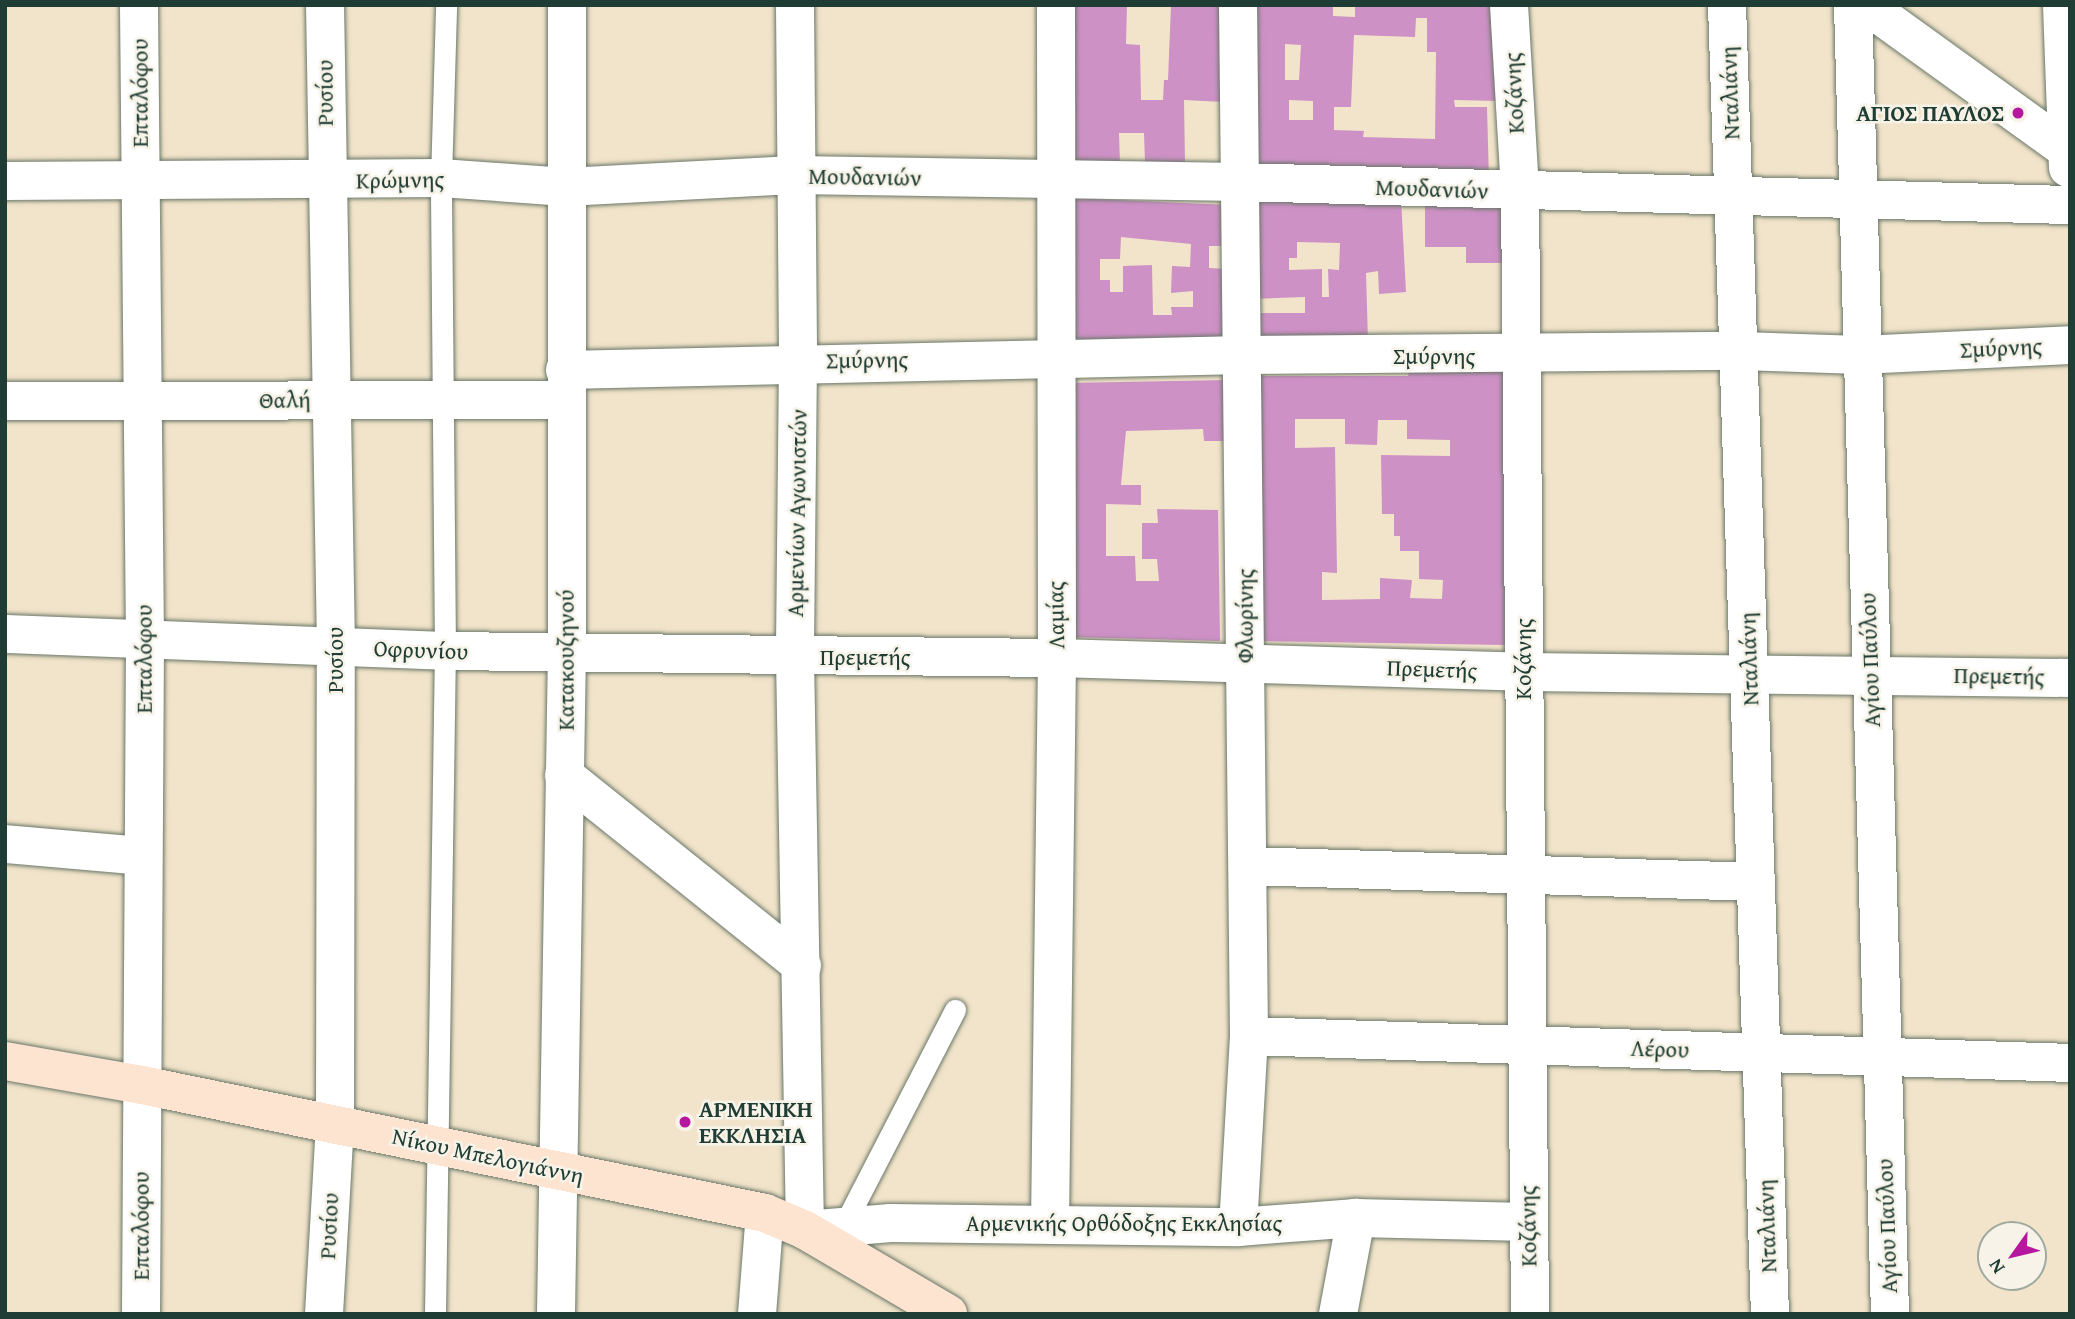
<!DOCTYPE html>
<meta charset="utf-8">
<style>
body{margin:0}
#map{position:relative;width:2075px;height:1319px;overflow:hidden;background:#f2e4ca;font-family:"Gentium Book Plus",serif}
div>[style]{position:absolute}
.building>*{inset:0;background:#ce91c6}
.roads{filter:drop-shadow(0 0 2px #697768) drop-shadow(0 0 2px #697768)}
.lane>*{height:21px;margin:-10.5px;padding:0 10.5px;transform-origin:10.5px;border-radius:10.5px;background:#fff}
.street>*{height:38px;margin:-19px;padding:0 19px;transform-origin:19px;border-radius:19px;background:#fff}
.secondary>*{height:38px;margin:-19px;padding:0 19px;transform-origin:19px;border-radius:19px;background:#fde4d1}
.dots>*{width:19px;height:19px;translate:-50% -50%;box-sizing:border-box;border:4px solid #f7f3e8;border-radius:50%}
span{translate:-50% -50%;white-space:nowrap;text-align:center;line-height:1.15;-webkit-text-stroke:5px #f7f3e8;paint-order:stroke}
.street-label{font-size:23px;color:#1f3d34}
.poi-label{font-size:23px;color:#1f3d34;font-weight:700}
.right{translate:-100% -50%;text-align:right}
.left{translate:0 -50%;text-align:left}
.frame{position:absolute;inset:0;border:7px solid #1f3d34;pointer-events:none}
.north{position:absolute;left:1977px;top:1221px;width:70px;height:70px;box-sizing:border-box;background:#f7f3e8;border:2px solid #a1aaa0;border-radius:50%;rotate:236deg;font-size:19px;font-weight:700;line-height:28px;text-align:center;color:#1f3d34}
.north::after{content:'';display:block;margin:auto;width:24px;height:32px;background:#b5179e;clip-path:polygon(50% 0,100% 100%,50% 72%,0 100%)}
</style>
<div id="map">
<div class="building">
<i style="clip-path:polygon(1066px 5px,1127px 5px,1126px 44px,1140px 45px,1141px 100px,1163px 100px,1164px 80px,1168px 80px,1171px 5px,1226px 5px,1224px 102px,1184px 100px,1185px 163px,1145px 163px,1144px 133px,1119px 133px,1120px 165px,1066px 166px)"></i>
<i style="clip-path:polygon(evenodd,1248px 5px,1333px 5px,1333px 16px,1355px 17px,1355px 5px,1494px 5px,1499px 101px,1454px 100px,1455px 107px,1487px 107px,1489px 181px,1246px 172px,1248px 5px,1416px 18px,1427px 18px,1427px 52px,1436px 52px,1435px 139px,1363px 137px,1364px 131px,1334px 130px,1334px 107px,1351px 107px,1354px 35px,1415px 37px,1416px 18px,1248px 5px,1285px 44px,1301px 45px,1299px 80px,1285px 80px,1285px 44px,1248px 5px,1289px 100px,1313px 101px,1313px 120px,1289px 120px,1289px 100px)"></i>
<i style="clip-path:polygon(evenodd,1252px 195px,1401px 199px,1406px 292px,1379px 294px,1378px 271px,1366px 273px,1368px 341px,1257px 342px,1257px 313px,1305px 313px,1305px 297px,1253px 299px,1252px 195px,1297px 242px,1340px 243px,1339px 270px,1328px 269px,1329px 297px,1322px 297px,1322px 269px,1289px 270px,1289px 258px,1297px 258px,1297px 242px)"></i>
<i style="clip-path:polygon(evenodd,1070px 198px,1229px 205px,1228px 246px,1209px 246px,1209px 268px,1227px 269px,1227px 344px,1066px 347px,1070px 198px,1121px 237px,1191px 244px,1190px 267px,1172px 266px,1171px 293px,1193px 291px,1193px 307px,1171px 307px,1172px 315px,1153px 315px,1152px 265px,1123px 266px,1123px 292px,1110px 292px,1110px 280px,1100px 280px,1100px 259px,1120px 259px,1121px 237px)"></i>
<i style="clip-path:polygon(1425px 199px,1504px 199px,1504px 263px,1466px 263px,1466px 247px,1425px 247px)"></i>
<i style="clip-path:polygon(evenodd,1409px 366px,1505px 366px,1505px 645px,1260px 641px,1259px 376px,1408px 376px,1409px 366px,1295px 419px,1345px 419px,1345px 444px,1377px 445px,1378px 420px,1407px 420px,1407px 439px,1450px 440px,1450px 456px,1381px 455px,1382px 514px,1394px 514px,1394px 536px,1400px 536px,1400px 551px,1419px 551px,1419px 579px,1443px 580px,1442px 599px,1410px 598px,1412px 580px,1380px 578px,1380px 599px,1322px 600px,1322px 572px,1337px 573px,1335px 447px,1295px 448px,1295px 419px)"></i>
<i style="clip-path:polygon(1227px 380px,1228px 441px,1204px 441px,1203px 429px,1126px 431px,1121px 485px,1141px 485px,1141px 505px,1106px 504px,1106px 556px,1135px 556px,1136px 581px,1159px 581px,1157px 559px,1142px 559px,1142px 523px,1158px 523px,1157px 509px,1218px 510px,1220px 641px,1069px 637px,1068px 383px)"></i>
</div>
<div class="roads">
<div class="lane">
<i style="left:845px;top:1223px;width:240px;rotate:-62.7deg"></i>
<i style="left:435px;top:1314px;width:663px;rotate:-89.14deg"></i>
<i style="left:445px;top:651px;width:473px;rotate:-90.5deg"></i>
<i style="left:441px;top:178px;width:173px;rotate:-88.3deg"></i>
</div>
<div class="street">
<i style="left:139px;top:5px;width:638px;rotate:89.46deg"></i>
<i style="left:145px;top:643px;width:671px;rotate:90.34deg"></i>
<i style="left:795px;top:5px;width:356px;rotate:89.5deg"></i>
<i style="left:798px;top:361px;width:296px;rotate:90.6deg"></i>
<i style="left:795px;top:657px;width:573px;rotate:89deg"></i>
<i style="left:805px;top:1230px;width:86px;rotate:-4.7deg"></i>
<i style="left:891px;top:1223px;width:347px;rotate:0.7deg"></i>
<i style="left:1238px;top:1227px;width:118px;rotate:-4.4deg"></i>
<i style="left:1356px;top:1218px;width:172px;rotate:1.3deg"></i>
<i style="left:1509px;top:5px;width:187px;rotate:86.6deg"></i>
<i style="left:1520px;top:192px;width:1122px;rotate:89.49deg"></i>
<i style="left:1727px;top:5px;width:1310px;rotate:88.12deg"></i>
<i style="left:1853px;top:5px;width:1310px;rotate:88.38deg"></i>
<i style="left:1866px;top:5px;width:251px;rotate:35.8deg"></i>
<i style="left:2062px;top:5px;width:163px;rotate:87.9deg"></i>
<i style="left:5px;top:181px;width:436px;rotate:-0.4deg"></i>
<i style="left:441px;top:178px;width:125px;rotate:4.1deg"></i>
<i style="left:566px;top:187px;width:228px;rotate:-3deg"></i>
<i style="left:794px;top:175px;width:445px;rotate:0.9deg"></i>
<i style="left:1239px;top:182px;width:830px;rotate:1.59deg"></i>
<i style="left:565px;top:370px;width:679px;rotate:-1.27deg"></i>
<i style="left:1244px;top:355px;width:497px;rotate:-0.5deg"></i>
<i style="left:1741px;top:351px;width:119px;rotate:1.9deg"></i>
<i style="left:1860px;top:355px;width:210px;rotate:-2.7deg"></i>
<i style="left:5px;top:401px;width:559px;rotate:-0.1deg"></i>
<i style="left:5px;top:634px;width:440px;rotate:2.2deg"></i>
<i style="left:445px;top:651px;width:612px;rotate:0.66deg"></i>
<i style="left:1057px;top:658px;width:466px;rotate:1.7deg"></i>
<i style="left:1523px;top:672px;width:547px;rotate:0.63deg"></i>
<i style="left:564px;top:775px;width:305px;rotate:38.7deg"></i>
<i style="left:5px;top:844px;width:138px;rotate:5deg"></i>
<i style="left:1248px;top:866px;width:508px;rotate:1.8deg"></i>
<i style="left:1249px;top:1036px;width:821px;rotate:1.88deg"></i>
<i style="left:1050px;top:1224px;width:566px;rotate:-89.29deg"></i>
<i style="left:1057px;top:658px;width:653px;rotate:-90.09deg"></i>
<i style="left:1238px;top:1227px;width:191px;rotate:-86.7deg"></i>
<i style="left:1249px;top:1036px;width:1031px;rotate:-90.61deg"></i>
<i style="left:324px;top:1314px;width:189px;rotate:-86.7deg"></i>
<i style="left:335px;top:1125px;width:478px;rotate:-89.9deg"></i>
<i style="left:336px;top:647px;width:642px;rotate:-90.98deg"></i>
<i style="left:556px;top:1314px;width:660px;rotate:-89.05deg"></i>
<i style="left:567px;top:654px;width:649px;rotate:-90deg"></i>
<i style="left:757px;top:1314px;width:101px;rotate:-85.5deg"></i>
<i style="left:1338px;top:1314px;width:98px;rotate:-79.4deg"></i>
</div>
<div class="secondary">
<i style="left:5px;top:1061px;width:139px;rotate:9.9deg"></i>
<i style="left:142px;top:1085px;width:636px;rotate:11.61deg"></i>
<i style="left:765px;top:1213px;width:43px;rotate:23deg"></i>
<i style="left:805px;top:1230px;width:166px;rotate:30.4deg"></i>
</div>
</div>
<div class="dots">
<i style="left:2018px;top:113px;background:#b5179e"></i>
<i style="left:685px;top:1122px;background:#b5179e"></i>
</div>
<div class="street-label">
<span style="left:140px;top:93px;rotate:-90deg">Επταλόφου</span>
<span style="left:325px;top:93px;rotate:-90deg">Ρυσίου</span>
<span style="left:1514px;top:93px;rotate:-93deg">Κοζάνης</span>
<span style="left:1730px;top:93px;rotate:-92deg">Νταλιάνη</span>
<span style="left:865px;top:177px;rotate:1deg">Μουδανιών</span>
<span style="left:400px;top:180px;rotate:-1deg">Κρώμνης</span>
<span style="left:1432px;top:189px;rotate:2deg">Μουδανιών</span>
<span style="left:2001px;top:348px;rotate:-3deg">Σμύρνης</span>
<span style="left:1434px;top:356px">Σμύρνης</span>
<span style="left:867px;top:360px;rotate:-1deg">Σμύρνης</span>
<span style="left:285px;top:400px;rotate:-1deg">Θαλή</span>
<span style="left:797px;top:513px;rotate:-89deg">Αρμενίων Αγωνιστών</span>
<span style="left:1056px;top:615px;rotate:-91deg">Λαμίας</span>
<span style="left:1245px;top:616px;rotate:-90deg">Φλωρίνης</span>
<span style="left:421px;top:650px;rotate:2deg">Οφρυνίου</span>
<span style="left:865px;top:657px">Πρεμετής</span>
<span style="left:144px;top:659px;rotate:-90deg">Επταλόφου</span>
<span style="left:1523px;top:659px;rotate:-90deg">Κοζάνης</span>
<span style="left:1749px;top:659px;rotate:-92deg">Νταλιάνη</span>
<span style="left:335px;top:660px;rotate:-90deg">Ρυσίου</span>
<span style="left:566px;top:660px;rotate:-90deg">Κατακουζηνού</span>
<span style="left:1870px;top:660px;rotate:-92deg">Αγίου Παύλου</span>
<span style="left:1432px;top:669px;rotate:2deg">Πρεμετής</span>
<span style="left:1999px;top:676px;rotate:1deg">Πρεμετής</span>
<span style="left:1660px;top:1049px;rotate:2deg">Λέρου</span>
<span style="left:488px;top:1156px;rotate:12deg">Νίκου Μπελογιάννη</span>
<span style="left:1124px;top:1223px">Αρμενικής Ορθόδοξης Εκκλησίας</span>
<span style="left:141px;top:1226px;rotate:-90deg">Επταλόφου</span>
<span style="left:329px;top:1226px;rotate:-87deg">Ρυσίου</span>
<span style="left:1528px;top:1226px;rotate:-91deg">Κοζάνης</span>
<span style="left:1767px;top:1226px;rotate:-92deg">Νταλιάνη</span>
<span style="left:1887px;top:1226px;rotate:-92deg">Αγίου Παύλου</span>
</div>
<div class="poi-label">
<span class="right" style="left:2004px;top:113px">ΑΓΙΟΣ ΠΑΥΛΟΣ</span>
<span class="left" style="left:699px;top:1122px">ΑΡΜΕΝΙΚΗ<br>ΕΚΚΛΗΣΙΑ</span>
</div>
<div class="frame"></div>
<div class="north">N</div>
</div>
